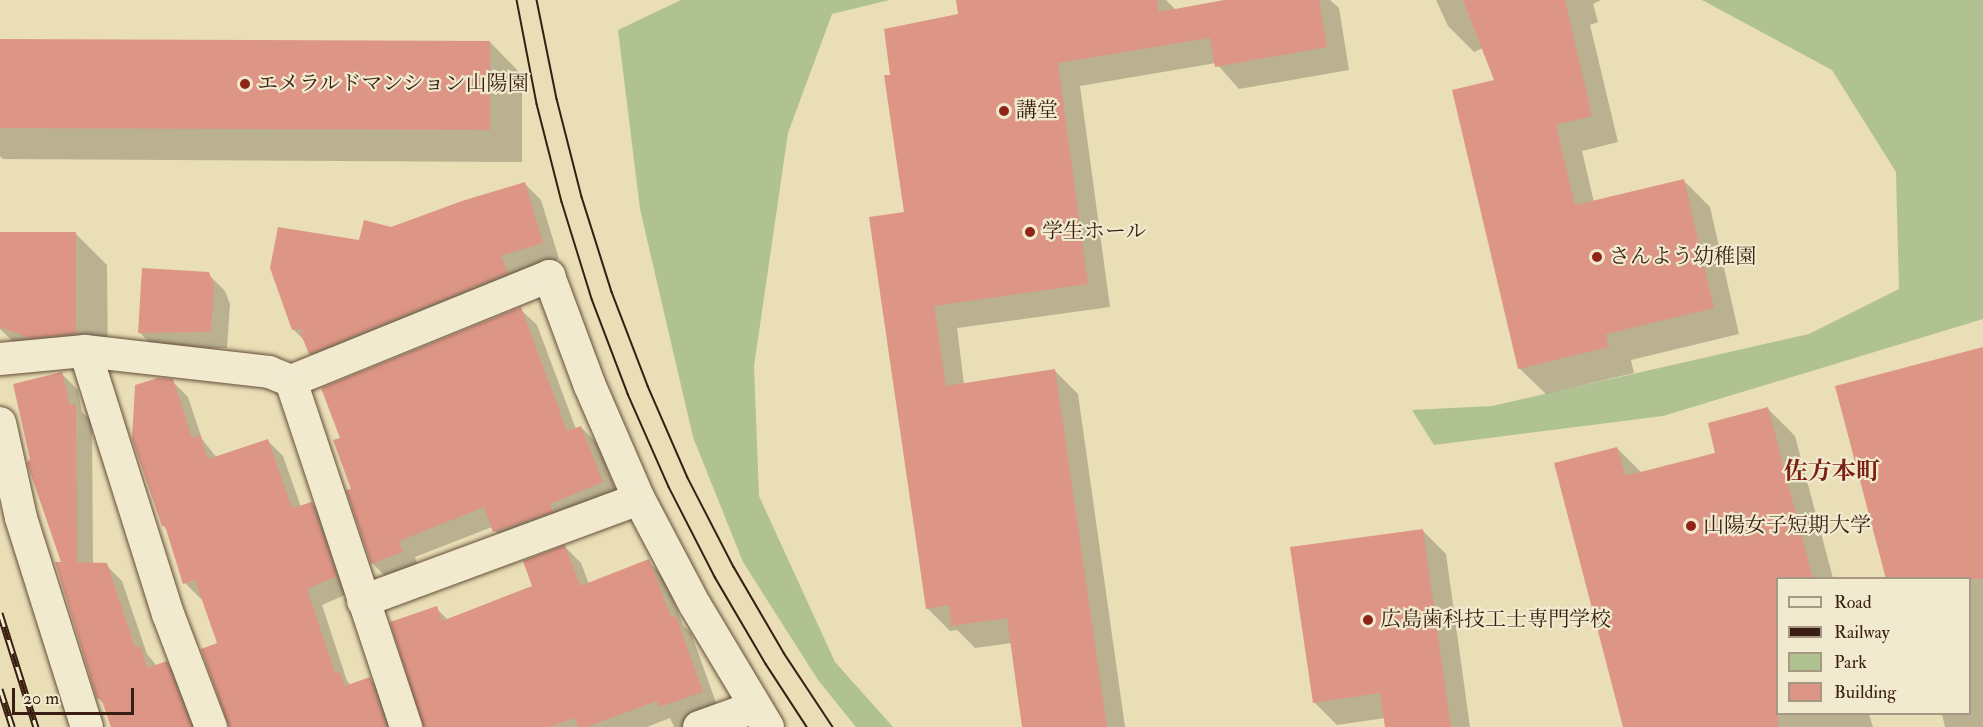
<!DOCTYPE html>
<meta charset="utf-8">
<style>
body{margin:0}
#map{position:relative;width:1983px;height:727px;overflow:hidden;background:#e9deb5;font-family:"IM FELL Double Pica","Noto Serif JP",serif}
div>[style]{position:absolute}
.green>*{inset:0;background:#b0c292}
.shadow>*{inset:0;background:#0003}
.building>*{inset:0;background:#dd9686}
.roads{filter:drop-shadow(0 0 2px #654e3a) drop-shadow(0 0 2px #654e3a)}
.street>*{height:32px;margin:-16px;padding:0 16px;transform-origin:16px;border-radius:16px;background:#f1eacf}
.tram>*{height:1.5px;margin:-0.75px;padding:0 0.75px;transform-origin:0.75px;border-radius:0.75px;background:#391e11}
.rail>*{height:7px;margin-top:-3.5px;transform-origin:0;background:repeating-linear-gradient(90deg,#f1eacf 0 14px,#391e11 0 28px);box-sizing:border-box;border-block:2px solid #391e11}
.dots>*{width:16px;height:16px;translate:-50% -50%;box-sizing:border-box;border:3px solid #f1eacf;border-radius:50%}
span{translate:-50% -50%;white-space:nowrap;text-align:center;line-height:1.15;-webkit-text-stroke:4.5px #f1eacf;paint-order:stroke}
.poi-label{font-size:21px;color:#391e11}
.left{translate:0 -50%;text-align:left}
.quarter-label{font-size:24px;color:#7a1f14;font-weight:700}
.legend{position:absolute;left:1776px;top:577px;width:195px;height:138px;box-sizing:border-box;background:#f1eacf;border:2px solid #a79883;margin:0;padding:8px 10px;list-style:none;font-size:18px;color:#391e11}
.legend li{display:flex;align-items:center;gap:12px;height:30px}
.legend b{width:30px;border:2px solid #a79883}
.scale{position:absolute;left:12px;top:688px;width:122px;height:27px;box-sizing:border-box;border:3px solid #391e11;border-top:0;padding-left:8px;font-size:18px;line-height:21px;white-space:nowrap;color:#391e11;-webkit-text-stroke:4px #f1eacf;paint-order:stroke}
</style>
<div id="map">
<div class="green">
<i style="clip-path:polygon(681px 0,889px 0,832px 14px,788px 133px,754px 366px,759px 496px,835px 662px,893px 727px,856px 727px,818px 680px,743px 562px,693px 437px,640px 209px,618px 30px)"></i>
<i style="clip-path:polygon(1702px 0,1983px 0,1983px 319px,1663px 416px,1434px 445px,1412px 410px,1492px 406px,1809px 334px,1899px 289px,1896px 172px,1832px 70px)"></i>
</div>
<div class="shadow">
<i style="clip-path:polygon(957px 0,1166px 0,1176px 10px,1233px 0,1330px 0,1339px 8px,1349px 70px,1239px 89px,1216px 63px,1080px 86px,1110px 307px,957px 328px,964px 384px,1055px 371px,1078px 394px,1125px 727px,1024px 727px,1012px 643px,975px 648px,957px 630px,950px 631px,927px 608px,905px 213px,892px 76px,960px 15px)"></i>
<i style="clip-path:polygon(1436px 0,1601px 0,1593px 4px,1598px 22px,1590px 25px,1618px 142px,1582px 151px,1594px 202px,1684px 181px,1710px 207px,1739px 334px,1631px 360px,1634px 373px,1546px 394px,1519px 368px,1496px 81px,1483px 48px,1474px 52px,1448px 26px)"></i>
<i style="clip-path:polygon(0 40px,490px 42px,522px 75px,522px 162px,3px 159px,0 156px)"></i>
<i style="clip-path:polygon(525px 184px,541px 200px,559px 259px,517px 272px,327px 370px,310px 354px,305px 341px,293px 329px,360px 242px,391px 229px)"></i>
<i style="clip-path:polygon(0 233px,75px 233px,107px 265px,108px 366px,64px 370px,29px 357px,0 329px)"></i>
<i style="clip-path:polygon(208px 274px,225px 291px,230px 304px,227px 348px,156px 349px,140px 333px)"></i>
<i style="clip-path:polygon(520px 309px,537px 325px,576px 429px,581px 427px,598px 444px,619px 499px,511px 548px,492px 527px,415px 557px,419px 569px,389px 580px,372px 563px,342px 439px)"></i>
<i style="clip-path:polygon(1983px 348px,1983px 727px,1945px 727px,1942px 714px,1970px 714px,1970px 578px)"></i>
<i style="clip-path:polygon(62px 374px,78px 390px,82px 412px,92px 421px,93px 564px,106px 565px,122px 581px,147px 654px,157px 666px,166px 663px,182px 679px,202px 727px,112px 727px,105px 705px,98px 698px,64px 564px)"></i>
<i style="clip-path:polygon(172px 381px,188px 397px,202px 439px,217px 458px,267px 440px,283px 456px,301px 507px,312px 504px,328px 520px,352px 592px,322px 605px,347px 681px,352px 686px,370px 679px,386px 695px,397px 727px,230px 727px,219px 644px,203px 599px,201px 599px,185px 583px,168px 530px,163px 526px)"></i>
<i style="clip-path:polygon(1767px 408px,1795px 436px,1833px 578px,1778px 578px,1778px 714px,1869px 714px,1873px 727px,1624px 727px,1617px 448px,1642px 473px,1717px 454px)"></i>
<i style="clip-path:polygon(1423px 531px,1446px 554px,1470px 727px,1386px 727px,1385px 718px,1337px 725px,1314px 702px)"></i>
<i style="clip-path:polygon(565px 547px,581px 563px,589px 584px,648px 561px,664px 577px,683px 625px,691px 633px,718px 708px,710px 727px,674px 727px,670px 718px,647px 727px,424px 727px,436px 608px,448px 620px,534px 587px)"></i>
</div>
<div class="building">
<i style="clip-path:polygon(956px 0,1157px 0,1159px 12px,1224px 0,1319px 0,1327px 47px,1215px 67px,1210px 38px,1058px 63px,1088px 284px,934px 306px,946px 386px,1055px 369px,1107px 727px,1022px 727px,1007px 618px,951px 626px,949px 605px,926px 609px,869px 217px,904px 212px,884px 75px,890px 75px,884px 29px,958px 14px)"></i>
<i style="clip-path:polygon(1463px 0,1565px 0,1592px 116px,1556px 125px,1575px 205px,1684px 179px,1714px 308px,1606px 334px,1609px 347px,1518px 369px,1452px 90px,1494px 80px)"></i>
<i style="clip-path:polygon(0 39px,490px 41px,490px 130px,0 128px)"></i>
<i style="clip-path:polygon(525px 182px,543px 243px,501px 256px,508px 273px,309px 354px,300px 332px,308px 329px,292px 330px,270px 268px,278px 227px,359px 240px,364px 220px,391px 227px,462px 201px)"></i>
<i style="clip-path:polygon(0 232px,76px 232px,76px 334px,30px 338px,0 327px)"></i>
<i style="clip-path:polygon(142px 268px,209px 272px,214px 286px,211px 332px,138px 333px)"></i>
<i style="clip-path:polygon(521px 307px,567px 431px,581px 426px,603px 482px,550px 504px,553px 512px,493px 532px,484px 507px,399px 541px,403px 552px,371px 564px,346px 490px,351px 489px,333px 440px,340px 438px,321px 388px)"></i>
<i style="clip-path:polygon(1983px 347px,1983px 579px,1886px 579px,1835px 386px)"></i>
<i style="clip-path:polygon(62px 372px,70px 406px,76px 404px,77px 562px,107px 563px,135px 647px,141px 646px,147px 668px,167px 661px,192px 727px,111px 727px,101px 698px,97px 699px,55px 562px,61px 562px,27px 463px,30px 459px,13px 384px)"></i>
<i style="clip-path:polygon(158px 378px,173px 379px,192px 438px,200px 435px,208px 459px,268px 439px,292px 508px,312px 502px,337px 576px,307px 589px,335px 673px,340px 672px,345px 686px,370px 677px,387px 727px,229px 727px,201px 649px,217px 643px,195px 580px,183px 584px,165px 526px,162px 526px,132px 439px,135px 385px)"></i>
<i style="clip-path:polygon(1768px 407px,1813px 579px,1778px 579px,1778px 727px,1623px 727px,1554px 463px,1617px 447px,1625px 476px,1715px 453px,1708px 423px)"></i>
<i style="clip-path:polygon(1423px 529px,1451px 727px,1385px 727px,1380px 693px,1313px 703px,1290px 547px)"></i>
<i style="clip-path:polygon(565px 545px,580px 586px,649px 559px,671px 617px,676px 616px,703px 692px,659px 707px,657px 701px,586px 727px,578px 727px,575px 718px,549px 727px,423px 727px,390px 622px,437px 606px,442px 621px,532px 586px,523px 561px)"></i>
</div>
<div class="roads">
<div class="street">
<i style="left:85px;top:351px;width:276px;rotate:72.5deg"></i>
<i style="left:168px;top:614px;width:121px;rotate:69.2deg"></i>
<i style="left:0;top:359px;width:85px;rotate:-5.4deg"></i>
<i style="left:85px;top:351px;width:185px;rotate:6.5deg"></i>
<i style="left:269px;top:372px;width:24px;rotate:22deg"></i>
<i style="left:291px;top:381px;width:279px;rotate:-22.1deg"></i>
<i style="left:549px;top:276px;width:117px;rotate:69.6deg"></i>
<i style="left:590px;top:386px;width:123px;rotate:66.6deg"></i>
<i style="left:639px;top:499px;width:120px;rotate:62.2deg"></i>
<i style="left:695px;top:605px;width:142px;rotate:59.1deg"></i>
<i style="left:291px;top:381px;width:365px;rotate:71.6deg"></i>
<i style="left:0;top:423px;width:97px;rotate:77.5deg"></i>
<i style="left:21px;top:518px;width:219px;rotate:72.5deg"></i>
<i style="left:363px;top:601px;width:294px;rotate:-20.3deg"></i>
<i style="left:699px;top:727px;width:59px;rotate:-19.7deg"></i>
</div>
</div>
<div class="tram">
<i style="left:517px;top:0;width:106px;rotate:79.1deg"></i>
<i style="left:537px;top:104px;width:101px;rotate:75.7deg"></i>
<i style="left:562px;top:202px;width:102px;rotate:72.8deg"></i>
<i style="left:592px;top:299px;width:102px;rotate:69.2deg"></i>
<i style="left:628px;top:394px;width:102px;rotate:66.2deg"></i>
<i style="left:669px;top:487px;width:101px;rotate:62.9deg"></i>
<i style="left:715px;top:577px;width:101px;rotate:59.6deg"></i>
<i style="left:766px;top:664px;width:75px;rotate:56.9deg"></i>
<i style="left:537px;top:0;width:101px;rotate:78.6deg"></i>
<i style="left:557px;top:99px;width:101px;rotate:75.7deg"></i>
<i style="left:582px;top:197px;width:100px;rotate:72.5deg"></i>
<i style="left:612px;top:292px;width:101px;rotate:69deg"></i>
<i style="left:648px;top:386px;width:100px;rotate:66.5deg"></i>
<i style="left:688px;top:478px;width:100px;rotate:62.7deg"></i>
<i style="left:734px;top:567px;width:99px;rotate:59.8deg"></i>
<i style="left:784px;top:653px;width:89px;rotate:56.5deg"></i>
</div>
<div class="rail">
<i style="left:0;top:613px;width:120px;rotate:72.5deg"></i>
<i style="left:0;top:689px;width:40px;rotate:72deg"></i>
</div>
<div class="dots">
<i style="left:245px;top:84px;background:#8f2418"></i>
<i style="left:1004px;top:111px;background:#8f2418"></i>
<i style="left:1030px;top:232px;background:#8f2418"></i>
<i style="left:1597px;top:257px;background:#8f2418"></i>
<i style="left:1691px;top:526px;background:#8f2418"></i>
<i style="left:1368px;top:620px;background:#8f2418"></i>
</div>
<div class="poi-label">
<span class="left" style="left:257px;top:84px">エメラルドマンション山陽園</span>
<span class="left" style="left:1016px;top:111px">講堂</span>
<span class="left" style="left:1042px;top:232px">学生ホール</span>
<span class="left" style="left:1609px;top:257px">さんよう幼稚園</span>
<span class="left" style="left:1703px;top:526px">山陽女子短期大学</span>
<span class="left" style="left:1380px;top:620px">広島歯科技工士専門学校</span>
</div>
<div class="quarter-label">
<span style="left:1832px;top:472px">佐方本町</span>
</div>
<ul class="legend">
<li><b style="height:8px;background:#f1eacf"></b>Road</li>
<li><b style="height:8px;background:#391e11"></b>Railway</li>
<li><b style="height:16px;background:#b0c292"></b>Park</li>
<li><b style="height:16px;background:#dd9686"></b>Building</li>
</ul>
<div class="scale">20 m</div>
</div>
